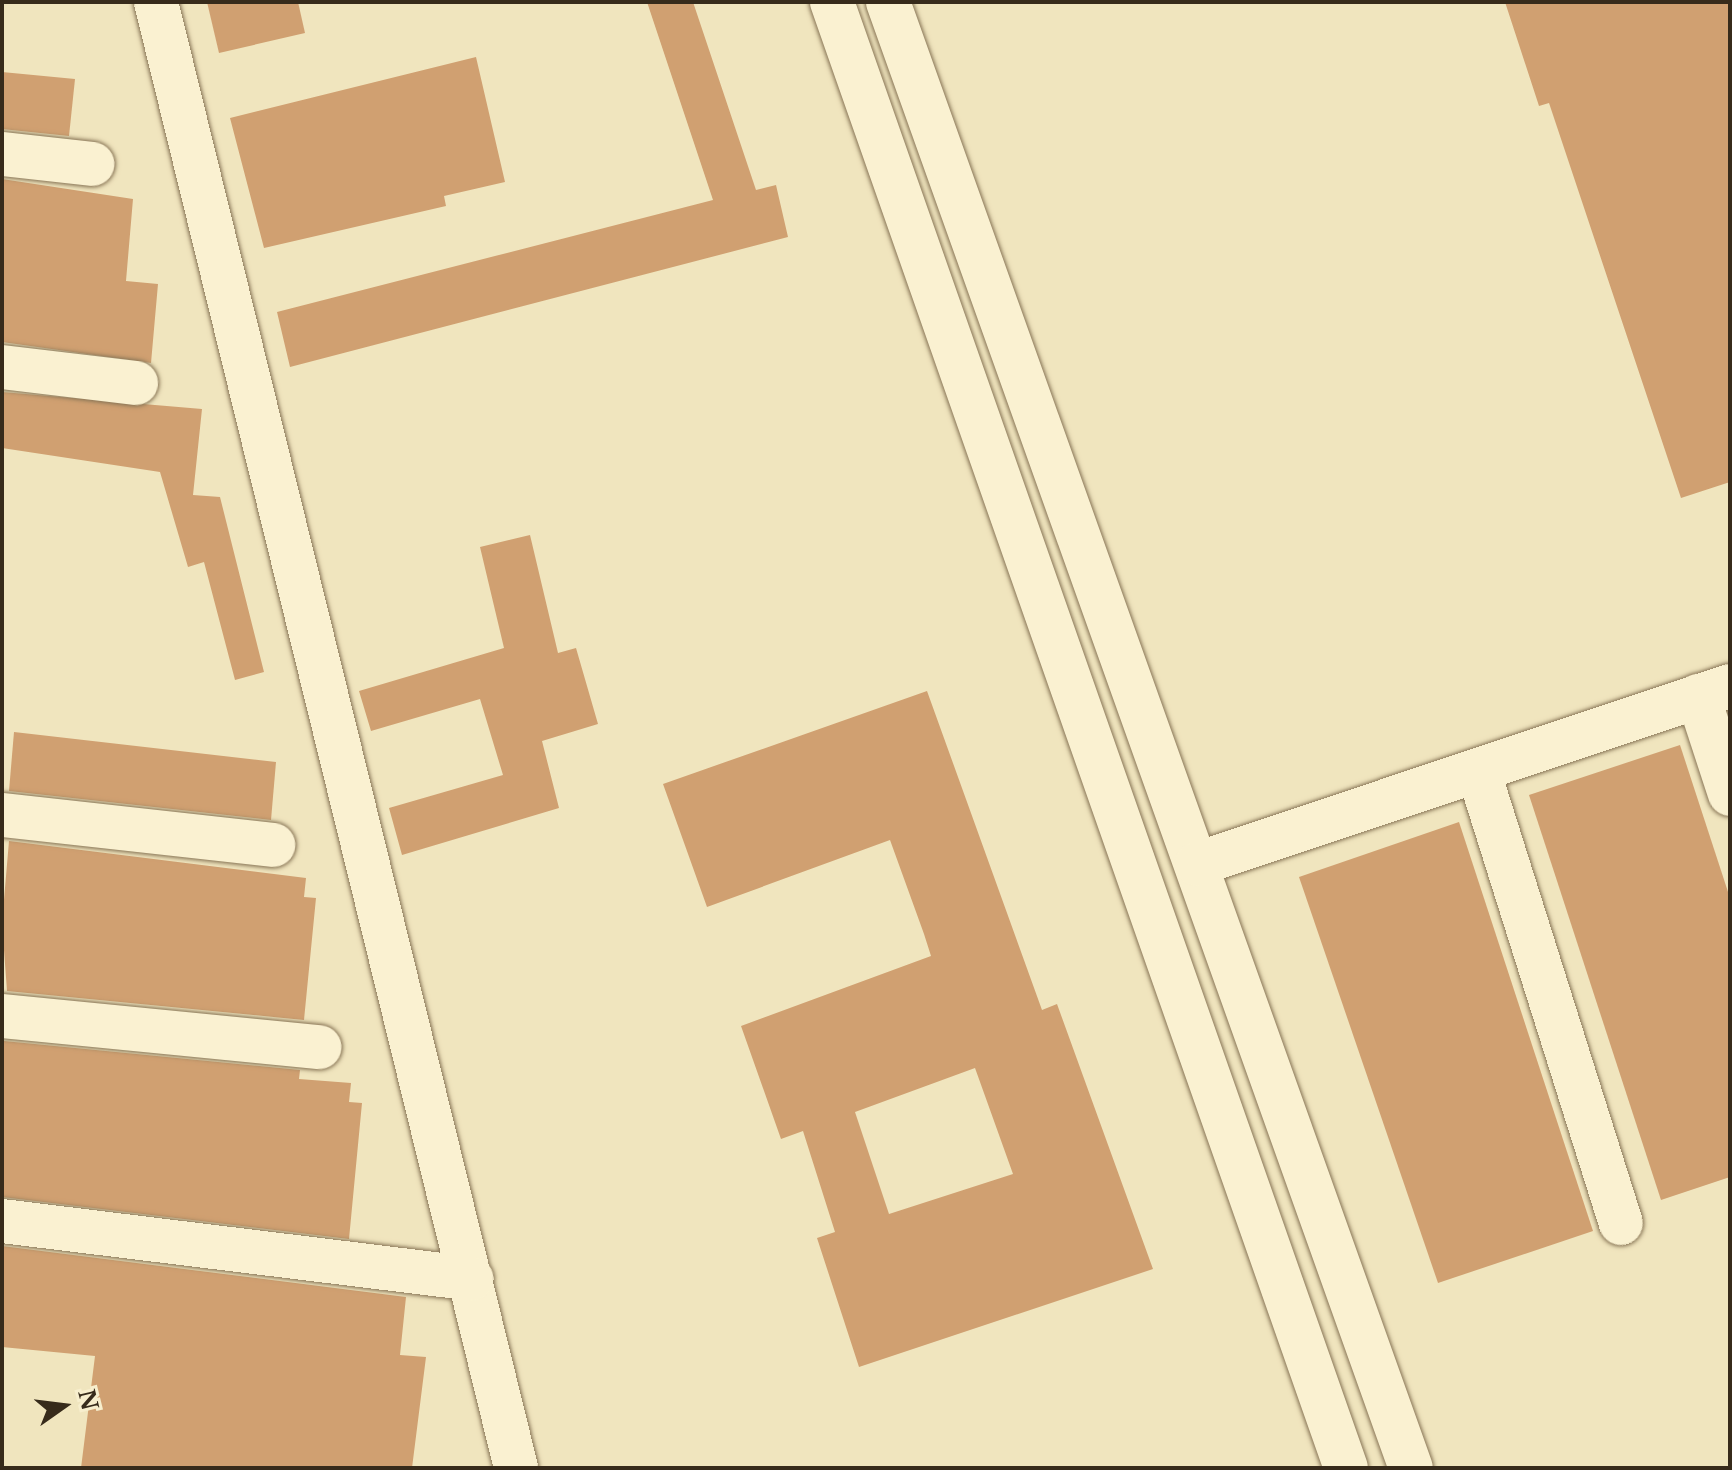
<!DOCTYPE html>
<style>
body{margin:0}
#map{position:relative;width:1732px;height:1470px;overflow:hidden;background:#f0e5be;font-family:"Libre Baskerville",serif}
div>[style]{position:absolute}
.building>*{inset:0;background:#d0a071}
.roads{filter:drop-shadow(0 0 2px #887556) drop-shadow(0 0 2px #887556)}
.minor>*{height:44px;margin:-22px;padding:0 22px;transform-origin:22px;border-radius:22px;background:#faf1d1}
span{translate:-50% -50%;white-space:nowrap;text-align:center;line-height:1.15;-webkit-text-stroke:6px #f7eecd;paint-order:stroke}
.frame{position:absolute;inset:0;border:4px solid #372b1b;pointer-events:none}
.north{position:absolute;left:24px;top:1366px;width:80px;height:80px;-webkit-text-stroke:6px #f7eecd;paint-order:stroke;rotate:76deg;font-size:22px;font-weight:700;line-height:32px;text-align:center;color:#372b1b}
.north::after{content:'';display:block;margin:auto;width:28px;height:36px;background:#372b1b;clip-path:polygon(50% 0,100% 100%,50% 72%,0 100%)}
</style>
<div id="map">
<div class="building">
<i style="clip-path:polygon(207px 2px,298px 2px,305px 33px,219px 53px)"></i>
<i style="clip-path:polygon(647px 2px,693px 2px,756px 190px,776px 185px,788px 237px,290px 367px,277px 312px,713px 200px)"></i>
<i style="clip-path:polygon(1505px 2px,1730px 2px,1730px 482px,1681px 498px,1549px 103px,1539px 106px)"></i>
<i style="clip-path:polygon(476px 57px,505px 182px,444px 196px,446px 206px,264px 248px,230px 118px)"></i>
<i style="clip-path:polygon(2px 72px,75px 79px,69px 136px,2px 129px)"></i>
<i style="clip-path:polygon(2px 179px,133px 199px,126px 281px,158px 284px,151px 363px,2px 342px)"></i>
<i style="clip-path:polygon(2px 392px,202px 409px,193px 495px,220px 497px,264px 672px,235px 680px,204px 562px,188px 567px,160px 472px,2px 448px)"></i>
<i style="clip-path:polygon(530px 535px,558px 653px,576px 648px,598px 724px,542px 741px,559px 808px,402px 855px,389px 808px,503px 775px,480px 699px,371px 731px,359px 691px,504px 648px,480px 547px)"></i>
<i style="clip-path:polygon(evenodd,927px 691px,1042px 1010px,1057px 1004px,1153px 1269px,859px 1367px,817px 1238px,835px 1232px,803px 1131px,781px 1139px,741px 1026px,931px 956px,924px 934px,890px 840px,707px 907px,663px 784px,927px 691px,975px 1068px,1013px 1174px,889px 1214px,855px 1112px,975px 1068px)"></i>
<i style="clip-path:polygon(14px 732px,276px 762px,271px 820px,9px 791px)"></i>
<i style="clip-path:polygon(1680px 745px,1730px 898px,1730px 1177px,1661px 1200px,1529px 795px)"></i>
<i style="clip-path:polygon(1459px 822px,1593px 1231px,1438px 1283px,1299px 877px)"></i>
<i style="clip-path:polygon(9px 841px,306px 878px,304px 897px,316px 898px,304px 1020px,7px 991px,2px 923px)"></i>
<i style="clip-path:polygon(4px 1041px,300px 1070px,299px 1079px,351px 1083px,349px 1102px,362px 1103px,349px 1239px,2px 1197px)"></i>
<i style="clip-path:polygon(2px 1246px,406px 1297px,400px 1355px,426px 1357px,412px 1468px,81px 1468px,95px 1356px,2px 1347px)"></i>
</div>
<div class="roads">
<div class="minor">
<i style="left:156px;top:2px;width:1510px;rotate:76.2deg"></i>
<i style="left:832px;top:2px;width:1553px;rotate:70.68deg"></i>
<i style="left:888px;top:2px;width:1556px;rotate:70.37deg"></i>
<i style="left:2px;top:154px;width:91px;rotate:6.3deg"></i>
<i style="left:2px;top:367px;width:135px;rotate:6.8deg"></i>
<i style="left:1698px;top:696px;width:103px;rotate:71.9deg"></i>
<i style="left:1478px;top:770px;width:475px;rotate:72.5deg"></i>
<i style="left:2px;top:815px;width:273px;rotate:6.3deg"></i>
<i style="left:1197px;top:864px;width:562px;rotate:-18.47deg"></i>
<i style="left:2px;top:1016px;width:319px;rotate:5.6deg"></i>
<i style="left:2px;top:1221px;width:473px;rotate:7deg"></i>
</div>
</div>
<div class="frame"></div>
<div class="north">N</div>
</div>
